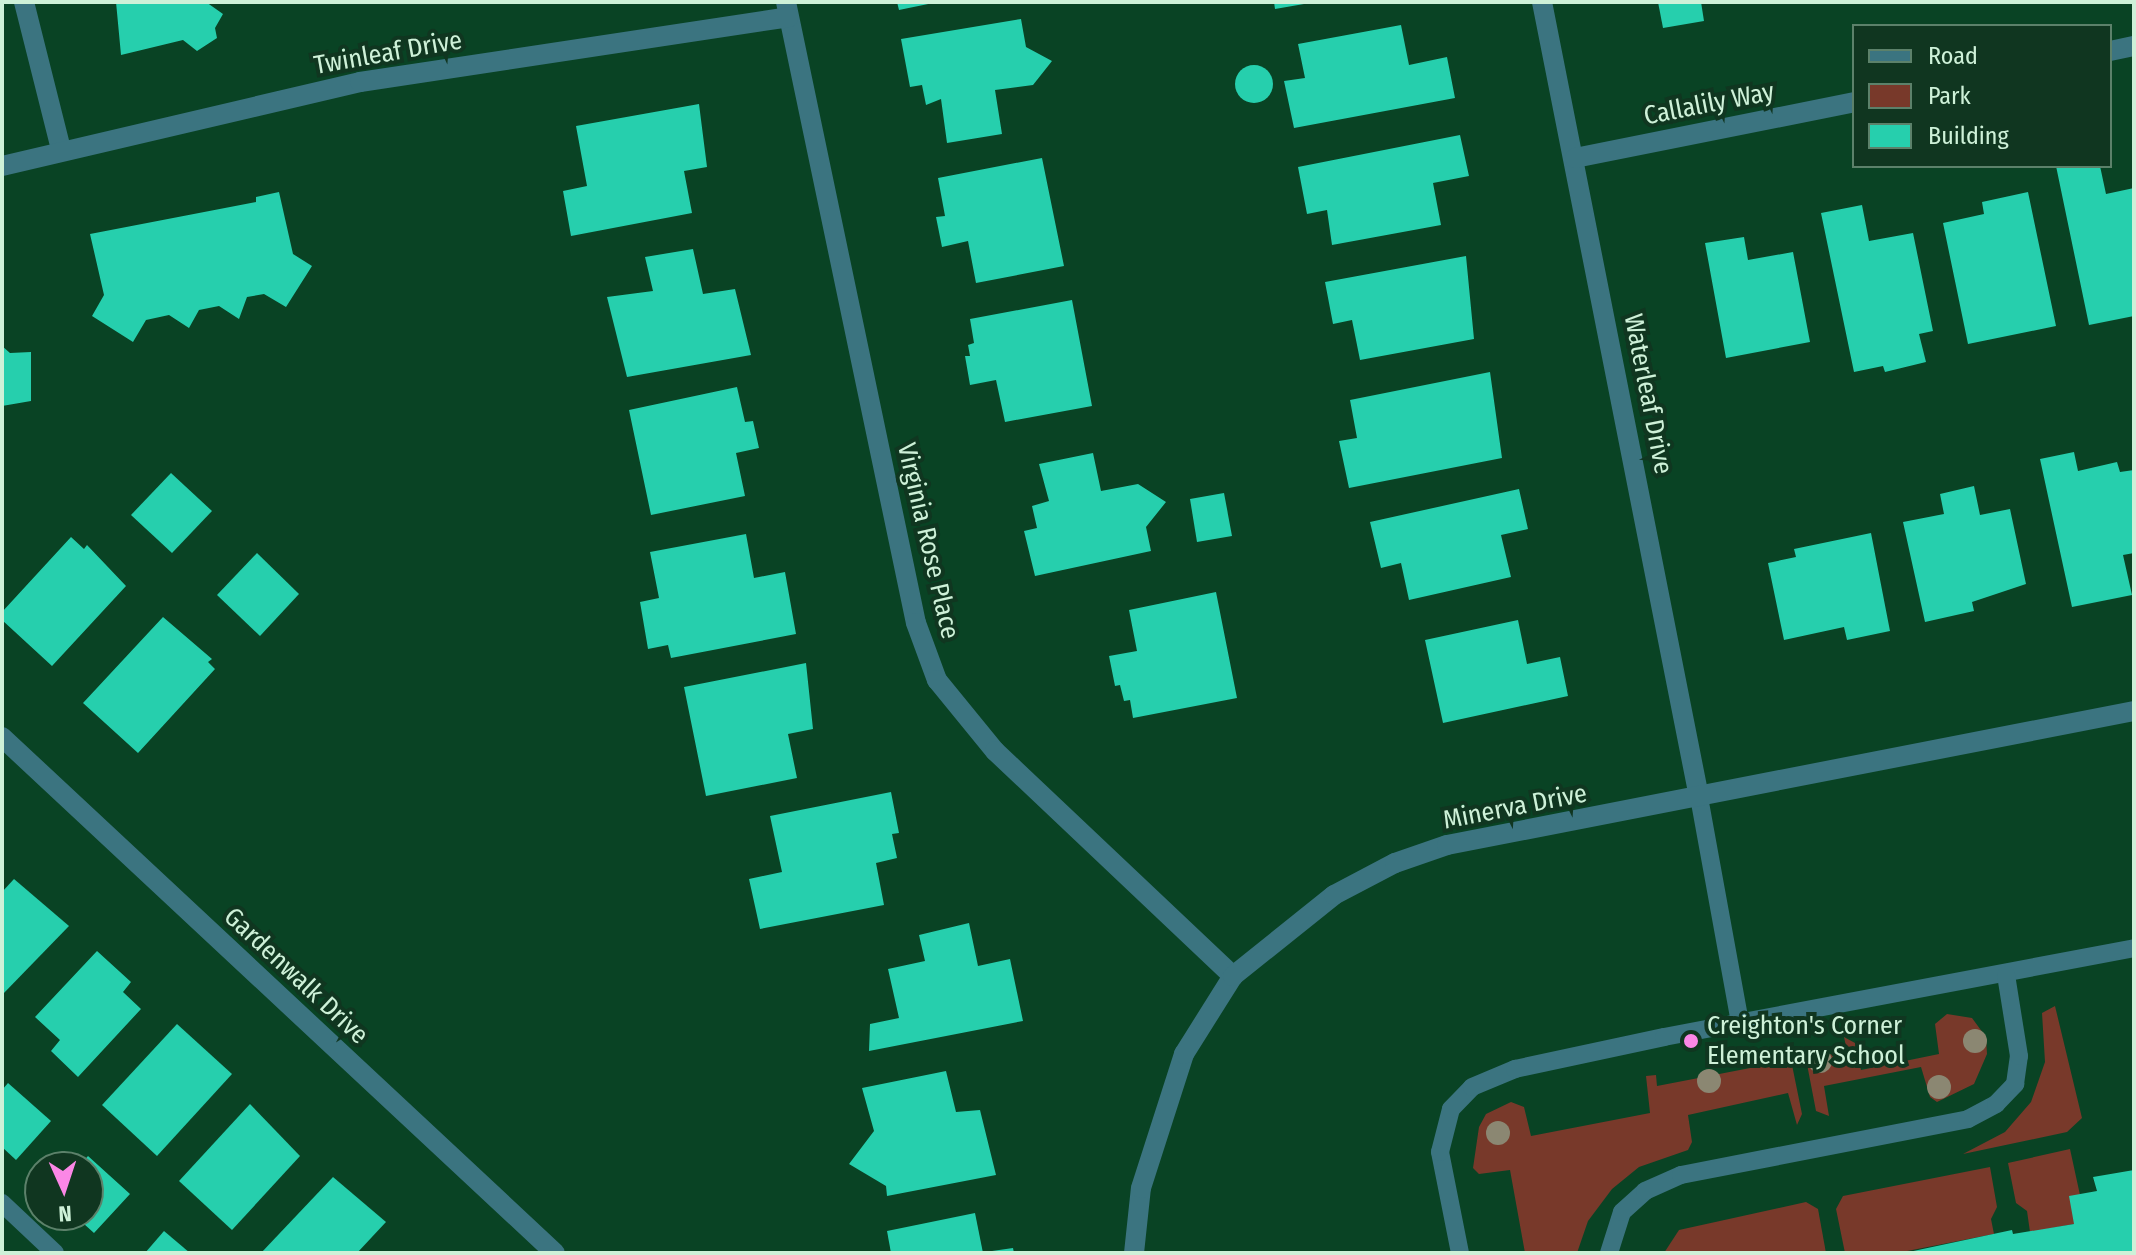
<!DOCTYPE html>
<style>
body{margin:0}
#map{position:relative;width:2136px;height:1255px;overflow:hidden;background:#094324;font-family:"Fira Sans Condensed",sans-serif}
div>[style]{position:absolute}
.green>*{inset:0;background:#78392a}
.building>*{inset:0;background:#26cfad}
.round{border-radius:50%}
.lane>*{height:18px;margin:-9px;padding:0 9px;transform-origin:9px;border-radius:9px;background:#3b7480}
.street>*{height:20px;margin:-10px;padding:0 10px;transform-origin:10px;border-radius:10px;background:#3b7480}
.trees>*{width:24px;height:24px;margin:-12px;border-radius:50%;background:#8b8772}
.dots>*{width:22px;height:22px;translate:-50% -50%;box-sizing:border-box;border:4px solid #103620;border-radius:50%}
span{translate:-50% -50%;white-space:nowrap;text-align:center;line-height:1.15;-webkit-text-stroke:8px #103620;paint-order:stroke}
.street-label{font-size:26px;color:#cef1d8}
.poi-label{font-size:26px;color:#cef1d8}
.left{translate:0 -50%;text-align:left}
.frame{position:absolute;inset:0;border:4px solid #cef1d8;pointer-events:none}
.legend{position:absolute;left:1852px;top:24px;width:260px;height:144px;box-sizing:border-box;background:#103620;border:2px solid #5c816a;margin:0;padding:10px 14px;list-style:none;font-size:24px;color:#cef1d8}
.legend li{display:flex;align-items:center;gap:16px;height:40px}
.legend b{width:40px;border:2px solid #5c816a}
.north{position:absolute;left:24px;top:1151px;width:80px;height:80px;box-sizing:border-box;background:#103620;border:2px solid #5c816a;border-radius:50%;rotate:177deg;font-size:22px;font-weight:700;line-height:32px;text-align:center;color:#cef1d8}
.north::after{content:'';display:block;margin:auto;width:28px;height:36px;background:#fb87e6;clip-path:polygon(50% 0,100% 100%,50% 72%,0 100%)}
</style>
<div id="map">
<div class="green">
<i style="clip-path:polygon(2055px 1006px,2082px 1118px,2067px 1132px,1963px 1154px,2005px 1132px,2031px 1102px,2045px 1062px,2042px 1013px)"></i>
<i style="clip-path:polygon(1947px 1014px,1972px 1018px,1986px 1037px,1987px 1054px,1974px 1084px,1937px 1102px,1930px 1097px,1921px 1067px,1824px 1086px,1829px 1116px,1816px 1111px,1806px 1059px,1847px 1051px,1844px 1037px,1855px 1043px,1861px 1070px,1939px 1054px,1935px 1024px)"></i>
<i style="clip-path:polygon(1791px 1060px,1802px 1114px,1797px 1125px,1788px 1093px,1688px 1115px,1692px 1142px,1688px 1150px,1639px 1167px,1612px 1189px,1588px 1221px,1577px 1253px,1525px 1253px,1510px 1170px,1479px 1174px,1473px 1168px,1479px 1127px,1486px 1114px,1511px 1102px,1524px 1107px,1531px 1136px,1650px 1113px,1646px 1076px,1656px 1075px,1657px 1086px)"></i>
<i style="clip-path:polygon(2070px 1149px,2080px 1195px,2074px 1224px,2030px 1232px,2027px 1211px,2016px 1203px,2008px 1163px)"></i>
<i style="clip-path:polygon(1990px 1167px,1997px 1207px,1991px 1219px,1994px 1234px,1897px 1253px,1845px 1253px,1836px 1209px,1843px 1196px)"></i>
<i style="clip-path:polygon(1806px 1202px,1818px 1209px,1826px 1253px,1664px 1253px,1679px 1230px)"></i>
</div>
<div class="building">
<i style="clip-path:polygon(116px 2px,206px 2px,223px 14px,215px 28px,217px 38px,197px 51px,183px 40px,121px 55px)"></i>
<i style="clip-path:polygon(897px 2px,933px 2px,933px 3px,899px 10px)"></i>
<i style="clip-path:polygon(1274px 2px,1304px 2px,1304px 4px,1275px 9px)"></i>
<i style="clip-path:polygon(1658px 2px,1701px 2px,1704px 21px,1663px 28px)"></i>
<i style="clip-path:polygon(1021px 19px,1026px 47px,1052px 61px,1033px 85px,995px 90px,1002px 134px,947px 143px,941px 99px,926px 105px,922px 85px,910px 87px,901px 39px)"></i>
<i style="clip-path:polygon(1401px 25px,1409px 65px,1447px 57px,1455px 98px,1294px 128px,1284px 81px,1305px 78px,1298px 44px)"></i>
<i class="round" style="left:1235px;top:65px;width:38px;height:38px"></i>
<i style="clip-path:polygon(699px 104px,707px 167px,684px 171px,692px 213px,571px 236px,563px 191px,587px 186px,576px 126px)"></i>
<i style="clip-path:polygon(1460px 135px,1469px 176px,1433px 183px,1441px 225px,1332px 245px,1327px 210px,1307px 214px,1298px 167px)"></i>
<i style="clip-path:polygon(1042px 158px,1064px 266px,976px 283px,968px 241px,942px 247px,936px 217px,945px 216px,938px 178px)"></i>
<i style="clip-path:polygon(2056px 166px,2100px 166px,2106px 194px,2134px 188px,2134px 316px,2089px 325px)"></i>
<i style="clip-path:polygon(279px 192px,293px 254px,312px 266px,286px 307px,264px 294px,247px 297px,239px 319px,219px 306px,199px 310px,189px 328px,169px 315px,146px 320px,133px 342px,92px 316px,104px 295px,90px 234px,256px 202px,256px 197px)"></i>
<i style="clip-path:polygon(2028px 192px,2056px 326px,1968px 344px,1943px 223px,1984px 214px,1982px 202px)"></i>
<i style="clip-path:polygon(1862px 205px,1869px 241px,1913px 233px,1933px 331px,1919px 334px,1926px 362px,1885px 372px,1883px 366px,1854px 372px,1821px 213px)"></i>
<i style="clip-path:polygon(1744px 237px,1748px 260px,1793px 252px,1810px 342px,1726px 358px,1705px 243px)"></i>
<i style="clip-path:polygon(693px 249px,703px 294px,735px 289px,751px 355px,627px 377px,607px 297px,653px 291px,645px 257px)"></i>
<i style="clip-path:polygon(1466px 256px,1474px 339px,1360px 360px,1352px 320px,1333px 324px,1325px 282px)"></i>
<i style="clip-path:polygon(1072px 300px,1092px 406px,1005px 422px,996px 380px,970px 385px,965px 356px,970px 356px,968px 345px,974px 343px,970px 319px)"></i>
<i style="clip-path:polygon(2px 346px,10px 353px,31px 352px,31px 401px,2px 406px)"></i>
<i style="clip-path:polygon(1490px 372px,1502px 458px,1349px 488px,1339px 441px,1357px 438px,1350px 400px)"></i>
<i style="clip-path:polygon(737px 387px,745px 422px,753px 421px,759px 448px,736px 453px,745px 496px,651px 515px,629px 410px)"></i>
<i style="clip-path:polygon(2074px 452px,2078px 471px,2117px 462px,2120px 472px,2134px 470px,2134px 553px,2123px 555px,2132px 595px,2072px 607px,2040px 459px)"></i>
<i style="clip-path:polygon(1093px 453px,1101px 491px,1138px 484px,1166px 502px,1146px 527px,1151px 551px,1035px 576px,1024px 531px,1037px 528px,1032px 506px,1049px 501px,1039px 464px)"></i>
<i style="clip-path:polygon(171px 473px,212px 511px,172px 553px,131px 515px)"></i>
<i style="clip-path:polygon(1974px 486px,1980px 515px,2010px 509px,2026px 584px,1972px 602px,1974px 611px,1925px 622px,1903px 522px,1944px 514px,1940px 494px)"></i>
<i style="clip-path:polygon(1519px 489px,1528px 529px,1501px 535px,1511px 577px,1409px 600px,1401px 563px,1381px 568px,1370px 522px)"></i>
<i style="clip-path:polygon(1224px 493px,1232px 536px,1197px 542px,1190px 499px)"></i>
<i style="clip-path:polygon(1871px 533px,1890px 631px,1847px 640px,1844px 627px,1784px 640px,1768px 563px,1796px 557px,1794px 549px)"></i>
<i style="clip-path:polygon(746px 534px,754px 578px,785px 572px,796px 634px,671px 658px,668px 645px,648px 649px,640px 602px,659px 598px,650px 552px)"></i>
<i style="clip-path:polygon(71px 537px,84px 549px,87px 545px,126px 586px,52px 666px,2px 620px,2px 612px)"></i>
<i style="clip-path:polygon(257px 553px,299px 594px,260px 636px,217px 595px)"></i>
<i style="clip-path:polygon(1216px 592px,1237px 698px,1133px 718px,1130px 700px,1124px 701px,1120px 685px,1115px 686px,1109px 656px,1137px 651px,1129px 610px)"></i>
<i style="clip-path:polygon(163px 617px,212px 659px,208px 662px,215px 669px,138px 753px,83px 703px)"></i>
<i style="clip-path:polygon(1518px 620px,1527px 664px,1560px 657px,1568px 696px,1443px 723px,1425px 640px)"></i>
<i style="clip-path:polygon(806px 663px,813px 729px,788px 734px,797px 778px,706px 796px,684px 687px)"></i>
<i style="clip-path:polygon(891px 792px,899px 833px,892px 834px,897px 858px,876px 863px,884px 905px,760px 929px,749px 879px,782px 872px,770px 816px)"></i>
<i style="clip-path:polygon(14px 879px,69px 926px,2px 995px,2px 892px)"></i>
<i style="clip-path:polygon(969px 923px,978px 966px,1010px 959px,1023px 1021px,869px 1051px,870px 1024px,899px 1018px,888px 969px,925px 961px,919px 935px)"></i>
<i style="clip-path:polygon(97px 951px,131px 982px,123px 992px,141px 1009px,78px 1077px,51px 1051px,60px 1040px,35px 1017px)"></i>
<i style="clip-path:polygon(177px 1024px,232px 1074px,157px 1156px,102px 1105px)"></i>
<i style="clip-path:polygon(946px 1071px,956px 1112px,980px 1110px,996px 1175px,887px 1196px,886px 1186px,849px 1164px,874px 1131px,862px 1088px)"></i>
<i style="clip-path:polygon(8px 1083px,51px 1121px,16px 1160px,2px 1147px,2px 1090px)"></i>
<i style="clip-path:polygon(250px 1104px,300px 1156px,232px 1230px,179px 1181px)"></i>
<i style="clip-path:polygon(88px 1156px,130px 1194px,94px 1233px,74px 1215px,88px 1215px,88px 1167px,78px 1167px)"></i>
<i style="clip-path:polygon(2134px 1170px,2134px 1253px,1904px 1253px,2012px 1230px,2013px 1234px,2074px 1224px,2069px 1196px,2097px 1191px,2093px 1177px)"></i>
<i style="clip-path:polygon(333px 1177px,386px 1222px,357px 1253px,261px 1253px)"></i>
<i style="clip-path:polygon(975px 1213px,983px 1253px,891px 1253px,887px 1231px)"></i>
<i style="clip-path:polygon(164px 1231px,190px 1253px,145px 1253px)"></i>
<i style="clip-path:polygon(1013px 1248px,1014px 1253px,992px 1253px,992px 1251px)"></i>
</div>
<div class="lane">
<i style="left:1699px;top:797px;width:230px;rotate:79.7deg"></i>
<i style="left:2px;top:1203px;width:73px;rotate:43.3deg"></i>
<i style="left:1460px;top:1253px;width:103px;rotate:-101.2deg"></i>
<i style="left:1440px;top:1152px;width:44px;rotate:-75.7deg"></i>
<i style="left:1451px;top:1109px;width:30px;rotate:-46deg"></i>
<i style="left:1472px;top:1087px;width:47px;rotate:-22.7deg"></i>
<i style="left:1515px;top:1069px;width:152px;rotate:-12.1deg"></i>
<i style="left:1664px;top:1037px;width:478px;rotate:-10.7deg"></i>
<i style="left:1609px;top:1253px;width:43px;rotate:-72.4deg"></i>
<i style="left:1622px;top:1212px;width:31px;rotate:-42deg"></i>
<i style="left:1645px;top:1191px;width:39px;rotate:-24deg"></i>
<i style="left:1681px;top:1175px;width:292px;rotate:-11deg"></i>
<i style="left:1968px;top:1119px;width:32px;rotate:-28deg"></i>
<i style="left:1996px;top:1104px;width:28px;rotate:-46deg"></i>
<i style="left:2015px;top:1084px;width:28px;rotate:-82deg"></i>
<i style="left:2019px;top:1056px;width:82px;rotate:-99.1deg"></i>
</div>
<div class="street">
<i style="left:24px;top:2px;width:152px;rotate:75.9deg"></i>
<i style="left:786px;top:2px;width:634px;rotate:78.18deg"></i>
<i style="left:916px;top:623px;width:61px;rotate:69.8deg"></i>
<i style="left:937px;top:680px;width:92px;rotate:50.8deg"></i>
<i style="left:995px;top:751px;width:328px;rotate:43.4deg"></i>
<i style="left:1542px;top:2px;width:810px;rotate:78.83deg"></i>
<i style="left:2110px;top:51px;width:25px;rotate:-12deg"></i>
<i style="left:1575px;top:158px;width:285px;rotate:-11.3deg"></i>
<i style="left:2px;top:166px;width:368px;rotate:-13.2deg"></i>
<i style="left:360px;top:82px;width:433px;rotate:-8.6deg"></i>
<i style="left:2px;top:737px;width:756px;rotate:43.02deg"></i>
<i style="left:1134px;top:1253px;width:65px;rotate:-83.9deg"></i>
<i style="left:1141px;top:1188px;width:141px;rotate:-72.2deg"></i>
<i style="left:1184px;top:1054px;width:92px;rotate:-57.9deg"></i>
<i style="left:1233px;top:976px;width:129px;rotate:-38.7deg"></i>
<i style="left:1334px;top:895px;width:69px;rotate:-27.7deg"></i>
<i style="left:1395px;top:863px;width:55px;rotate:-19.1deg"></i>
<i style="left:1447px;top:845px;width:700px;rotate:-11.04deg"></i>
</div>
<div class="trees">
<i style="left:1975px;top:1041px"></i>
<i style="left:1820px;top:1061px"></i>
<i style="left:1709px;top:1081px"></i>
<i style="left:1939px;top:1087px"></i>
<i style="left:1498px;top:1133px"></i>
</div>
<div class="dots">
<i style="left:1691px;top:1041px;background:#fb87e6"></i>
</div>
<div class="street-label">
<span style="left:388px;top:53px;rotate:-10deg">Twinleaf Drive</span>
<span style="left:1709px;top:104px;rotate:-11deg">Callalily Way</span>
<span style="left:1648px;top:394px;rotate:79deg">Waterleaf Drive</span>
<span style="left:928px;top:541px;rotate:77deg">Virginia Rose Place</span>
<span style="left:1515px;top:807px;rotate:-11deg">Minerva Drive</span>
<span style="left:296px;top:976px;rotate:43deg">Gardenwalk Drive</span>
</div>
<div class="poi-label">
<span class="left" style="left:1707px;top:1041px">Creighton's Corner<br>Elementary School</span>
</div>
<div class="frame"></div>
<ul class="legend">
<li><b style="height:10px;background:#3b7480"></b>Road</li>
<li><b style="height:22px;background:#78392a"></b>Park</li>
<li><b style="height:22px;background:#26cfad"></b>Building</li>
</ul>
<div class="north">N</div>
</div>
